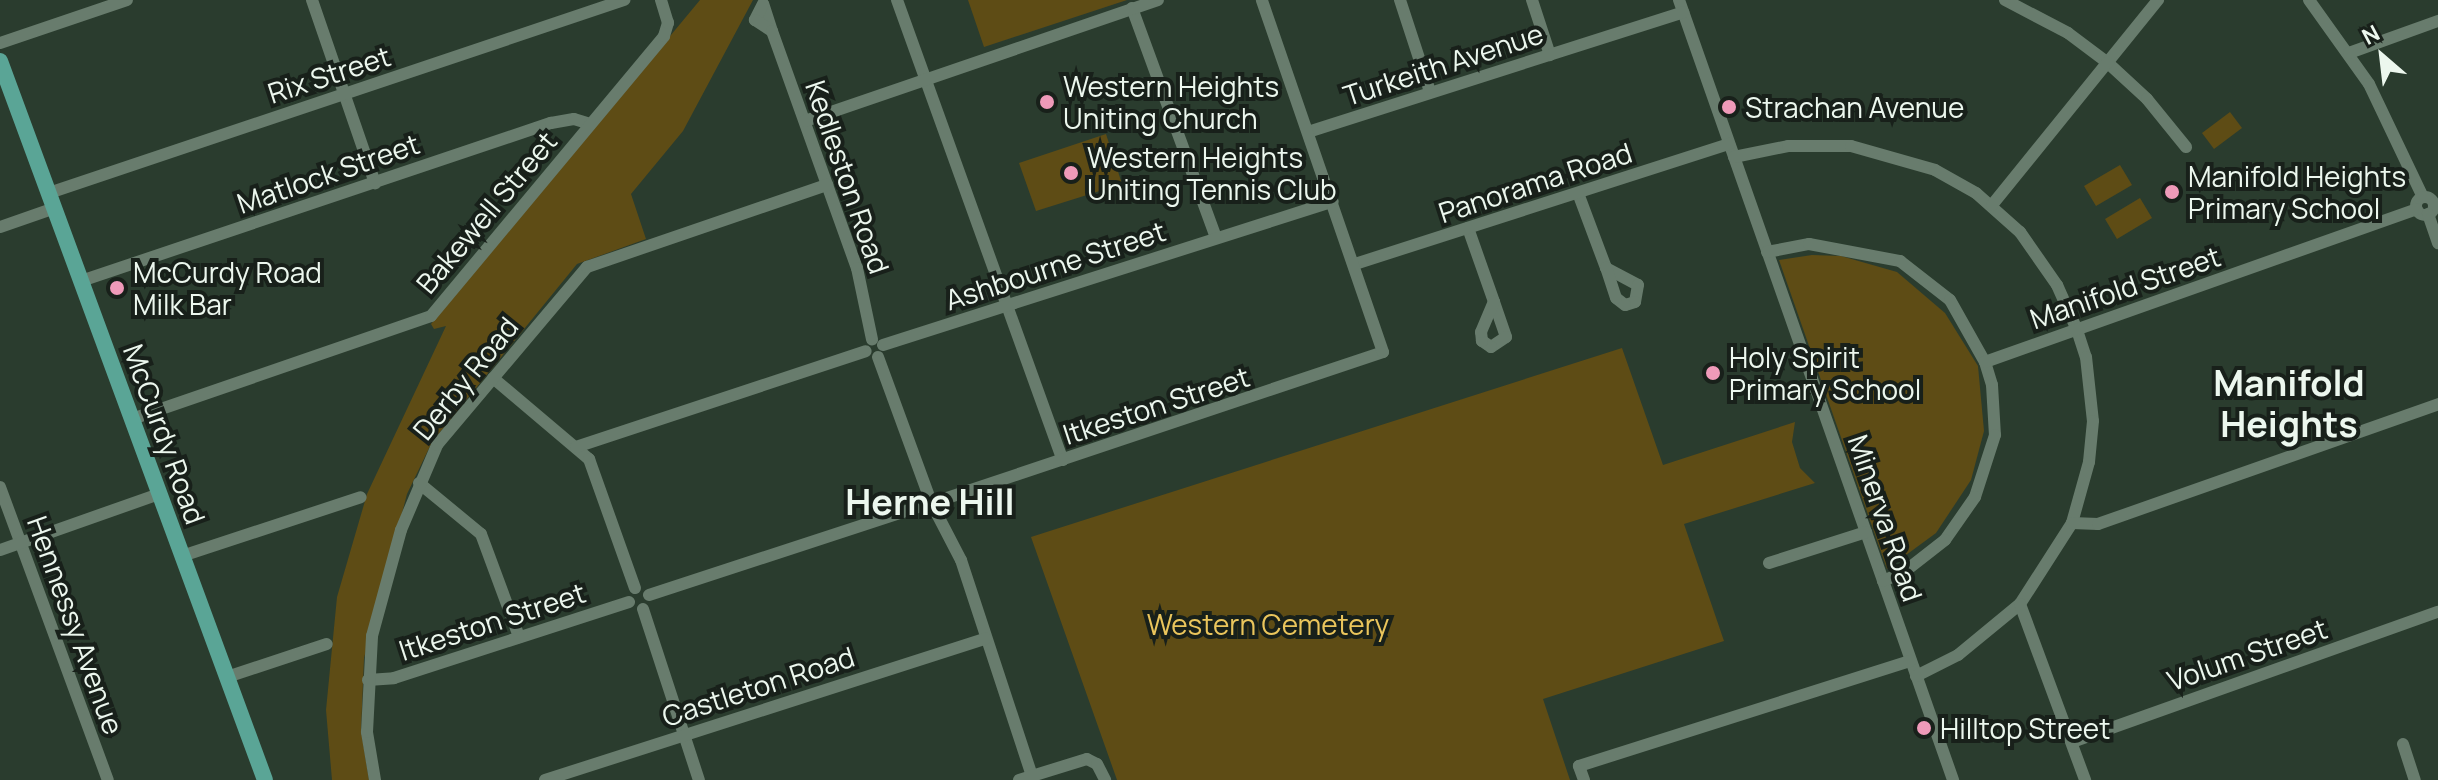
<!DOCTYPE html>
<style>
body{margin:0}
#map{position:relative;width:2438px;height:780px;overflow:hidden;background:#2a3c2e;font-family:Manrope,sans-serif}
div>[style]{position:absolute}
.green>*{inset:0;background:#5e4c15}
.minor>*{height:12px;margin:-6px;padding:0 6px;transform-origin:6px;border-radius:6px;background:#687c6d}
.minor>.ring{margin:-6px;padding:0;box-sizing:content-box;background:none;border:12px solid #687c6d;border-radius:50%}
.major>*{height:16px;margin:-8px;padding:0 8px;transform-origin:8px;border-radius:8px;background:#5aa596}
.dots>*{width:22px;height:22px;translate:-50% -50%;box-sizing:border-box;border:4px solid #18201a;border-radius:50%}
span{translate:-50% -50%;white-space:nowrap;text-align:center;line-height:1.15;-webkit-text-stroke:8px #18201a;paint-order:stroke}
.street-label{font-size:28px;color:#ecf7ee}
.poi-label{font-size:28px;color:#ecf7ee}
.left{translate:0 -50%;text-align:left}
.park-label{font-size:28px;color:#eac55c}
.district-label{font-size:36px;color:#ecf7ee;font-weight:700}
.north{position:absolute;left:2342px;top:16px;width:80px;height:80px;-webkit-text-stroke:6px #18201a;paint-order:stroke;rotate:332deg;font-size:22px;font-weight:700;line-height:32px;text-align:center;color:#ecf7ee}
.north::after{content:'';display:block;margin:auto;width:28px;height:36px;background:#ecf7ee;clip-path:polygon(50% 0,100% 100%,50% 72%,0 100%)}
</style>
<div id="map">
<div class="green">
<i style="clip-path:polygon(700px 0,753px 0,683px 131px,631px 194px,646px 239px,577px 264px,432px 442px,407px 494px,364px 658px,361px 730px,369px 780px,332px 780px,326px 710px,337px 597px,367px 494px,446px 326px,434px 329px,431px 324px)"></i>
<i style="clip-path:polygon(968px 0,1127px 0,984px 47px)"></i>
<i style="clip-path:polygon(2230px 112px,2242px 128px,2214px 149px,2202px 133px)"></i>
<i style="clip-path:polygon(1106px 134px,1122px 184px,1036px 211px,1019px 163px)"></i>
<i style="clip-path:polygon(2120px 165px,2132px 185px,2096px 206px,2084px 186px)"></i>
<i style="clip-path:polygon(2140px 198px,2152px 218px,2117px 239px,2105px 219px)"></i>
<i style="clip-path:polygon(1812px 255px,1841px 256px,1897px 272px,1945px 313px,1978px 366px,1984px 431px,1971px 480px,1936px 533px,1887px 569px,1779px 260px)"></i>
<i style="clip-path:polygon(1622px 348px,1663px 465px,1795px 422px,1792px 442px,1800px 468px,1815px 483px,1684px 524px,1724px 641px,1543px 699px,1570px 780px,1117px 780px,1031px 537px)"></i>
</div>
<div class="minor">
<i style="left:312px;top:0;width:194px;rotate:71deg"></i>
<i style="left:897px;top:0;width:489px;rotate:70.2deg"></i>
<i style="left:1400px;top:0;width:97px;rotate:71.9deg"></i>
<i style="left:1532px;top:0;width:58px;rotate:71.9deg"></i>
<i style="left:1679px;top:0;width:827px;rotate:70.64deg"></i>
<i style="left:2005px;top:0;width:71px;rotate:27.6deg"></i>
<i style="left:2068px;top:33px;width:50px;rotate:36.9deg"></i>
<i style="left:2108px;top:63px;width:53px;rotate:42.7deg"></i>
<i style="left:2147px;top:99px;width:62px;rotate:50.9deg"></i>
<i style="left:2309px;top:0;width:103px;rotate:54.5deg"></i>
<i style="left:2369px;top:84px;width:125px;rotate:64.5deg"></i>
<i style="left:1132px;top:8px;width:245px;rotate:69.9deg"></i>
<i style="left:772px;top:31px;width:28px;rotate:-108deg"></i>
<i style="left:763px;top:4px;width:18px;rotate:117deg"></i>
<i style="left:755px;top:20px;width:20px;rotate:33deg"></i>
<i style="left:772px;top:31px;width:252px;rotate:70.3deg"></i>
<i style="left:857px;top:268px;width:73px;rotate:78.1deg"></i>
<i style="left:0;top:43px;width:134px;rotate:-18.7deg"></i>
<i style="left:2349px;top:53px;width:95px;rotate:-19.8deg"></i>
<i style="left:805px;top:121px;width:373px;rotate:-18.9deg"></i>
<i style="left:1308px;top:132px;width:394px;rotate:-17.7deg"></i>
<i style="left:1734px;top:157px;width:55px;rotate:-11.5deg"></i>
<i style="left:1788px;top:146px;width:63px"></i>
<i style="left:1851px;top:146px;width:87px;rotate:15.9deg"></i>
<i style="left:1935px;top:170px;width:47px;rotate:29.3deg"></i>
<i style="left:1976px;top:193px;width:59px;rotate:41.6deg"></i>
<i style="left:2020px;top:232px;width:65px;rotate:55.1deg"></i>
<i style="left:2057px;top:285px;width:49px;rotate:66deg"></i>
<i style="left:2077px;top:330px;width:28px;rotate:72deg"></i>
<i style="left:2086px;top:357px;width:64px;rotate:83.8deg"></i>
<i style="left:2093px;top:421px;width:41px;rotate:95.6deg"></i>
<i style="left:2089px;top:462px;width:63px;rotate:105.6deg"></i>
<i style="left:2072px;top:523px;width:96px;rotate:122.7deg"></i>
<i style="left:2020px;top:604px;width:80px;rotate:140.6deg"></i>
<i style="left:1958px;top:655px;width:47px;rotate:153.4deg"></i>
<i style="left:49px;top:193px;width:607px;rotate:-18.55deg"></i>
<i style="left:1578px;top:193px;width:80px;rotate:69.5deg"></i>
<i class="ring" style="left:2416px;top:197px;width:6px;height:6px"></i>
<i style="left:1992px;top:205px;width:264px;rotate:-51deg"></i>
<i style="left:2428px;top:214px;width:31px;rotate:71deg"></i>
<i style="left:0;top:227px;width:58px;rotate:-19.1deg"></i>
<i style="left:1468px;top:228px;width:78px;rotate:70.6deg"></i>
<i style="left:1767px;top:252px;width:43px;rotate:-10.8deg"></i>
<i style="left:1809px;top:244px;width:93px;rotate:10.6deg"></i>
<i style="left:1900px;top:261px;width:63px;rotate:38deg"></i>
<i style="left:1950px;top:300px;width:71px;rotate:60.6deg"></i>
<i style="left:1985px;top:362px;width:24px;rotate:73deg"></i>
<i style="left:1992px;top:385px;width:50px;rotate:86.6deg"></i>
<i style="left:1995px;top:435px;width:65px;rotate:107.9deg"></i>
<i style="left:1975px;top:497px;width:52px;rotate:124.9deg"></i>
<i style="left:1945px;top:540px;width:52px;rotate:142deg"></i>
<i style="left:1904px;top:572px;width:23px;rotate:157deg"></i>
<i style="left:1355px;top:264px;width:393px;rotate:-17.8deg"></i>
<i style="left:1606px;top:268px;width:36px;rotate:28deg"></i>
<i style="left:1638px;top:285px;width:17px;rotate:100deg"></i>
<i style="left:1635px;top:302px;width:10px;rotate:163deg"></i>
<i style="left:1625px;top:305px;width:11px;rotate:-142deg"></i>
<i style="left:1616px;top:298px;width:32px;rotate:-108deg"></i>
<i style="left:81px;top:281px;width:496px;rotate:-18.6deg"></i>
<i style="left:551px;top:123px;width:23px;rotate:-10deg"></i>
<i style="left:574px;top:119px;width:17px;rotate:17deg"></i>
<i style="left:1494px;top:302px;width:37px;rotate:71deg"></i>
<i style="left:1506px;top:337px;width:18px;rotate:146deg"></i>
<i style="left:1491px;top:347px;width:11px;rotate:-146deg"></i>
<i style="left:1482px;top:341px;width:9px;rotate:-96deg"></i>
<i style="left:1481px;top:332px;width:33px;rotate:-67deg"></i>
<i style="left:883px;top:345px;width:472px;rotate:-17.7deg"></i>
<i style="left:878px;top:357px;width:146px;rotate:69.9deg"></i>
<i style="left:1985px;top:362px;width:458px;rotate:-19.5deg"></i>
<i style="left:493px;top:378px;width:126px;rotate:40.2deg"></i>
<i style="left:589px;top:459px;width:137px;rotate:70.4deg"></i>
<i style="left:132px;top:419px;width:316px;rotate:-19deg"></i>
<i style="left:431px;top:316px;width:364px;rotate:-50.2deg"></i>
<i style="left:664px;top:36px;width:14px;rotate:-73deg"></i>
<i style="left:668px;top:23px;width:24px;rotate:-107deg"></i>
<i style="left:576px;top:447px;width:305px;rotate:-18.3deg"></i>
<i style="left:419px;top:483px;width:80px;rotate:39.4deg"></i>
<i style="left:481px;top:534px;width:110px;rotate:69.7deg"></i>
<i style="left:0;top:487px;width:312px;rotate:69.8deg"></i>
<i style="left:941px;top:500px;width:466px;rotate:-18.5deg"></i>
<i style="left:1383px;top:352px;width:372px;rotate:-109deg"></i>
<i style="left:936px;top:512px;width:54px;rotate:62.5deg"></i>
<i style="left:961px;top:560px;width:227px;rotate:71.8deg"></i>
<i style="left:2072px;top:523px;width:26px;rotate:2deg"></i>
<i style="left:2098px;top:524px;width:361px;rotate:-19.4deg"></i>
<i style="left:0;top:550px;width:169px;rotate:-19.4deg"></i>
<i style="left:182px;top:556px;width:188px;rotate:-18.2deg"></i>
<i style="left:1769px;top:563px;width:102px;rotate:-17.7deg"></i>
<i style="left:649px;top:595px;width:287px;rotate:-18.1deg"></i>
<i style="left:2020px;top:604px;width:188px;rotate:69.7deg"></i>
<i style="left:643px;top:609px;width:180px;rotate:71.9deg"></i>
<i style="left:227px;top:677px;width:105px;rotate:-18.3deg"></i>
<i style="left:368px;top:680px;width:26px;rotate:-4deg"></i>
<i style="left:394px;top:678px;width:247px;rotate:-17.9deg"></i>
<i style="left:2072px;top:742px;width:388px;rotate:-19.6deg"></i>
<i style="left:2403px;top:744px;width:38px;rotate:72deg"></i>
<i style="left:375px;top:780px;width:49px;rotate:-99.5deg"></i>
<i style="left:367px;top:732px;width:96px;rotate:-87deg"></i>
<i style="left:372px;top:636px;width:110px;rotate:-74.7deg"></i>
<i style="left:401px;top:530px;width:92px;rotate:-67deg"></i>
<i style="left:437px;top:445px;width:233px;rotate:-49.9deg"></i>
<i style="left:587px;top:267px;width:254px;rotate:-18.9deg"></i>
<i style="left:545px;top:780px;width:463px;rotate:-17.8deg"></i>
<i style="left:1019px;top:780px;width:71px;rotate:-17.2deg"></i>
<i style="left:1087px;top:759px;width:11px;rotate:27deg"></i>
<i style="left:1097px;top:764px;width:18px;rotate:63deg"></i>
<i style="left:1584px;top:780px;width:15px;rotate:-110deg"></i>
<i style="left:1579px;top:766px;width:348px;rotate:-17.6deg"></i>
</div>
<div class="major">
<i style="left:0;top:61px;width:766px;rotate:69.77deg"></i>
</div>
<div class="dots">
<i style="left:1047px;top:102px;background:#ef9ab9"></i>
<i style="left:1729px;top:107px;background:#ef9ab9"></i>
<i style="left:1071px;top:173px;background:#ef9ab9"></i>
<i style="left:2172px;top:192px;background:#ef9ab9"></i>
<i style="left:117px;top:288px;background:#ef9ab9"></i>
<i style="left:1713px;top:373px;background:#ef9ab9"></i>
<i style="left:1924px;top:728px;background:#ef9ab9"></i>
</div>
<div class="street-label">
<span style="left:1443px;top:64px;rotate:-18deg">Turkeith Avenue</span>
<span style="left:329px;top:74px;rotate:-18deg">Rix Street</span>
<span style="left:328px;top:173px;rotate:-19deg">Matlock Street</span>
<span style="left:848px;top:177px;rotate:71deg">Kedleston Road</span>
<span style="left:1535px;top:182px;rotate:-18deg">Panorama Road</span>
<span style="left:486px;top:212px;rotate:-50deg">Bakewell Street</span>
<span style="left:1055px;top:265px;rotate:-18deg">Ashbourne Street</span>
<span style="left:2125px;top:287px;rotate:-19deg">Manifold Street</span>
<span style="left:465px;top:378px;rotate:-51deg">Derby Road</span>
<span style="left:1156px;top:405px;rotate:-18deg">Itkeston Street</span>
<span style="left:165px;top:434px;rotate:70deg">McCurdy Road</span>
<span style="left:1886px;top:518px;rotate:71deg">Minerva Road</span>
<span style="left:492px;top:621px;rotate:-18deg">Itkeston Street</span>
<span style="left:76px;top:625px;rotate:70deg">Hennessy Avenue</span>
<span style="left:2247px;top:654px;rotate:-19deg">Volum Street</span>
<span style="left:758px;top:686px;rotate:-18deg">Castleton Road</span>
</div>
<div class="poi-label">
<span class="left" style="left:1063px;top:102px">Western Heights<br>Uniting Church</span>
<span class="left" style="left:1745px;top:107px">Strachan Avenue</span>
<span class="left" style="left:1087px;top:173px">Western Heights<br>Uniting Tennis Club</span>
<span class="left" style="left:2188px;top:192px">Manifold Heights<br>Primary School</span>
<span class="left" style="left:133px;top:288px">McCurdy Road<br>Milk Bar</span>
<span class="left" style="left:1729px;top:373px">Holy Spirit<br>Primary School</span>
<span class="left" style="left:1940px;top:728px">Hilltop Street</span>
</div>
<div class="park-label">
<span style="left:1268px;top:624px">Western Cemetery</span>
</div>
<div class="district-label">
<span style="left:2289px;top:403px">Manifold<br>Heights</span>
<span style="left:930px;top:502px">Herne Hill</span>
</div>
<div class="north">N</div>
</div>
